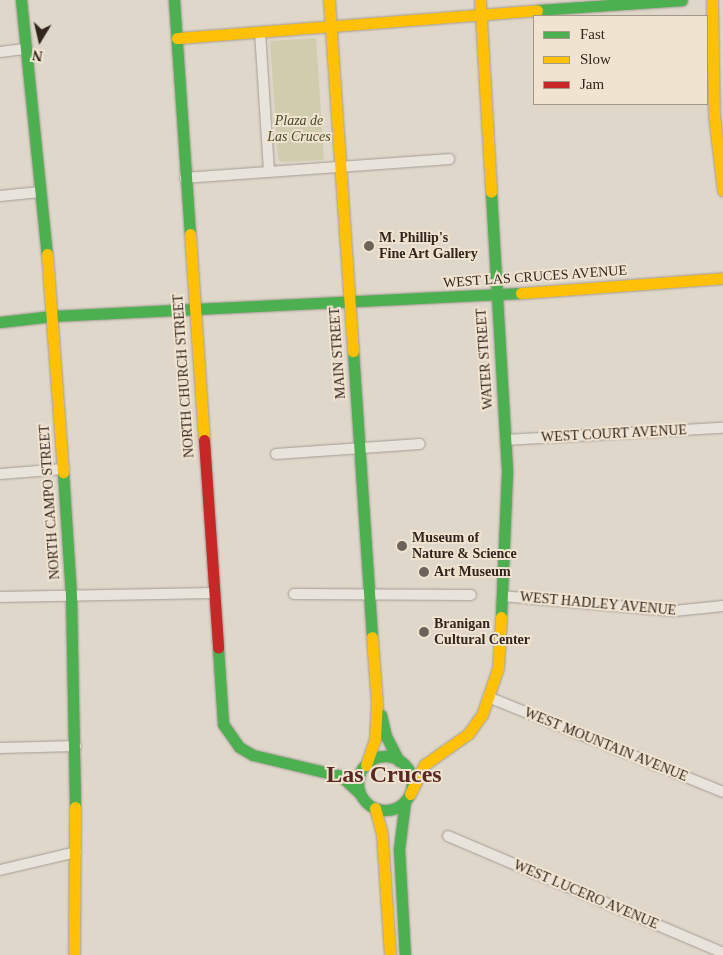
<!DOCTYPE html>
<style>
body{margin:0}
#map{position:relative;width:723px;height:955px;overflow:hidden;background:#dfd7ca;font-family:"Times New Roman",serif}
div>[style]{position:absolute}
.green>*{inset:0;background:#cfcdae}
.roads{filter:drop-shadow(0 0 1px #a49c94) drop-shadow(0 0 1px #a49c94)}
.street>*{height:10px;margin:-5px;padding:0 5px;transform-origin:5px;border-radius:5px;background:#e8e3db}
.fast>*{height:11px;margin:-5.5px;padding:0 5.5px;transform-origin:5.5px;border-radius:5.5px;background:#4caf50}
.fast>.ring{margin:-5.5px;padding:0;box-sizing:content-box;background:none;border:11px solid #4caf50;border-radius:50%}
.slow>*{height:11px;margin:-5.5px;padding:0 5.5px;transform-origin:5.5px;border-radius:5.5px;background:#ffc107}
.jam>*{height:11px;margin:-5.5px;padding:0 5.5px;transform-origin:5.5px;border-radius:5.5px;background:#c62828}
.dots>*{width:14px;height:14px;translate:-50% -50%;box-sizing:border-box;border:2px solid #f0e4d0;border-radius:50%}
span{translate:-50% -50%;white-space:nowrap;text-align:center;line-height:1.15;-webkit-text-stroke:4px #f0e4d0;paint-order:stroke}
.park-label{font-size:14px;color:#444a27;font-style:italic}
.poi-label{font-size:14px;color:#31251e;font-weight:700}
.left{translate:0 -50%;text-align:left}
.street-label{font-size:14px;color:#31251e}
.town-label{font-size:24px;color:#582923;font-weight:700}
.legend{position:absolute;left:533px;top:15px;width:175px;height:90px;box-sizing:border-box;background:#f0e4d0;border:1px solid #a49889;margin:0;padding:6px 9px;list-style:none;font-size:15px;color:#31251e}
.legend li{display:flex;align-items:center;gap:10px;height:25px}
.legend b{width:25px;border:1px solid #a49889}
.north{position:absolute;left:15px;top:15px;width:50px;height:50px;-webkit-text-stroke:4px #f0e4d0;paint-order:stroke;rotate:189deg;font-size:14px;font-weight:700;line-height:20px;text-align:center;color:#31251e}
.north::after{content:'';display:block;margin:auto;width:18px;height:22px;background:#31251e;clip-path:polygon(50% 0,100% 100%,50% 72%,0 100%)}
</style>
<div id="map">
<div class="green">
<i style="clip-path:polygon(316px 38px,324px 160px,282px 162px,278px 159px,270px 41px)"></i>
</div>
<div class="roads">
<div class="street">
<i style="left:260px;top:32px;width:139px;rotate:86.3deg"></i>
<i style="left:0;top:52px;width:25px;rotate:-7deg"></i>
<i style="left:185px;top:178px;width:265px;rotate:-4.1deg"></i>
<i style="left:0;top:196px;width:40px;rotate:-5.7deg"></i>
<i style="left:505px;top:440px;width:218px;rotate:-3.2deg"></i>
<i style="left:276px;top:454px;width:144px;rotate:-4deg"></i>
<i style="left:0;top:474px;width:64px;rotate:-4.5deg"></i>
<i style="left:294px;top:594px;width:177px;rotate:0.3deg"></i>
<i style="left:502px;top:596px;width:173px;rotate:5deg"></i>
<i style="left:674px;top:611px;width:49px;rotate:-5.8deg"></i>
<i style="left:0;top:597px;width:213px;rotate:-1.1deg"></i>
<i style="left:488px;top:697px;width:253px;rotate:22deg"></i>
<i style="left:0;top:748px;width:76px;rotate:-1.5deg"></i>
<i style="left:448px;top:836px;width:299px;rotate:23deg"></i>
<i style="left:0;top:870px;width:78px;rotate:-13.3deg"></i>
</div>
<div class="fast">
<i style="left:21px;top:0;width:255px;rotate:84.2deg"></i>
<i style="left:174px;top:0;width:235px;rotate:86.1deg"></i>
<i style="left:537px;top:10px;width:145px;rotate:-3.9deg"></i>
<i style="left:491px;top:192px;width:281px;rotate:86.7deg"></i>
<i style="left:507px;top:473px;width:144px;rotate:92.4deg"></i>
<i style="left:0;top:322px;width:53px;rotate:-6.5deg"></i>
<i style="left:53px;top:316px;width:469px;rotate:-2.8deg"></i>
<i style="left:353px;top:351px;width:287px;rotate:86.2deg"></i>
<i style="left:63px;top:472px;width:123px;rotate:86.3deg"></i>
<i style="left:71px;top:595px;width:212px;rotate:88.9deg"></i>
<i style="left:218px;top:648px;width:76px;rotate:86.2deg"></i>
<i style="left:223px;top:724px;width:28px;rotate:55deg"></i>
<i style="left:239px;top:747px;width:16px;rotate:30deg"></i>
<i style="left:253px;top:755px;width:90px;rotate:13.4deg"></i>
<i style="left:341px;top:776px;width:25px;rotate:43deg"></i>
<i style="left:381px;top:715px;width:22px;rotate:77deg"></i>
<i style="left:386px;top:736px;width:28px;rotate:63deg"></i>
<i class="ring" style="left:358px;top:756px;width:43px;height:43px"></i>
<i style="left:405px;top:801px;width:48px;rotate:97.1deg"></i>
<i style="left:399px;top:849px;width:106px;rotate:86.8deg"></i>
</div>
<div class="slow">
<i style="left:329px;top:0;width:352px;rotate:86.1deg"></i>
<i style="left:480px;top:0;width:192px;rotate:86.7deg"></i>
<i style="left:712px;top:0;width:115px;rotate:89deg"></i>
<i style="left:714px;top:115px;width:76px;rotate:83.2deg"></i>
<i style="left:177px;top:38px;width:361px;rotate:-4.4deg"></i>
<i style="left:190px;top:234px;width:206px;rotate:86.1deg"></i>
<i style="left:47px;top:254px;width:219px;rotate:85.8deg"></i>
<i style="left:521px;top:293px;width:203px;rotate:-4.2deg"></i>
<i style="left:366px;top:765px;width:28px;rotate:-71deg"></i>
<i style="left:375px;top:739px;width:35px;rotate:-87deg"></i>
<i style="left:377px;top:704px;width:67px;rotate:-94.3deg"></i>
<i style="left:410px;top:794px;width:32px;rotate:-64deg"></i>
<i style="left:424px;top:765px;width:54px;rotate:-35.2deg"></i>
<i style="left:468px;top:734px;width:24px;rotate:-54deg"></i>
<i style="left:482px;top:715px;width:50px;rotate:-71.2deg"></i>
<i style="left:498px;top:668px;width:51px;rotate:-86.6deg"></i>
<i style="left:375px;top:808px;width:28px;rotate:75deg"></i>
<i style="left:382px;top:835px;width:120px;rotate:86.2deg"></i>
<i style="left:74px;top:955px;width:148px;rotate:-89.6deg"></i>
</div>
<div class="jam">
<i style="left:204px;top:440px;width:208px;rotate:86.1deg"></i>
</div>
</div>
<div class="dots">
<i style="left:369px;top:246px;background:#6e635a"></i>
<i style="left:402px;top:546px;background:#6e635a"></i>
<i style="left:424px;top:572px;background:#6e635a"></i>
<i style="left:424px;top:632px;background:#6e635a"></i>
</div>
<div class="park-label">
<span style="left:299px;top:129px">Plaza de<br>Las Cruces</span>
</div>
<div class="poi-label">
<span class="left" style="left:379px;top:246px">M. Phillip's<br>Fine Art Gallery</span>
<span class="left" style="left:412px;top:546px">Museum of<br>Nature &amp; Science</span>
<span class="left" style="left:434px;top:572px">Art Museum</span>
<span class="left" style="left:434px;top:632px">Branigan<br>Cultural Center</span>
</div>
<div class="street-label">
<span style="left:535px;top:277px;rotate:-4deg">WEST LAS CRUCES AVENUE</span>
<span style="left:338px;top:353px;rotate:-94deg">MAIN STREET</span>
<span style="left:485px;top:359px;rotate:-94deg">WATER STREET</span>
<span style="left:184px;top:376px;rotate:-94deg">NORTH CHURCH STREET</span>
<span style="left:614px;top:434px;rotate:-3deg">WEST COURT AVENUE</span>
<span style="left:50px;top:502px;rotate:-94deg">NORTH CAMPO STREET</span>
<span style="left:598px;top:604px;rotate:5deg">WEST HADLEY AVENUE</span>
<span style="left:606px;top:745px;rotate:22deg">WEST MOUNTAIN AVENUE</span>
<span style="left:586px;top:895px;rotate:23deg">WEST LUCERO AVENUE</span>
</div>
<div class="town-label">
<span style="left:384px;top:775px">Las Cruces</span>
</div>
<ul class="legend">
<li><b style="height:6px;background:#4caf50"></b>Fast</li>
<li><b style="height:6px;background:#ffc107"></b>Slow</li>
<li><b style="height:6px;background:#c62828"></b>Jam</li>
</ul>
<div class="north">N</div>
</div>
